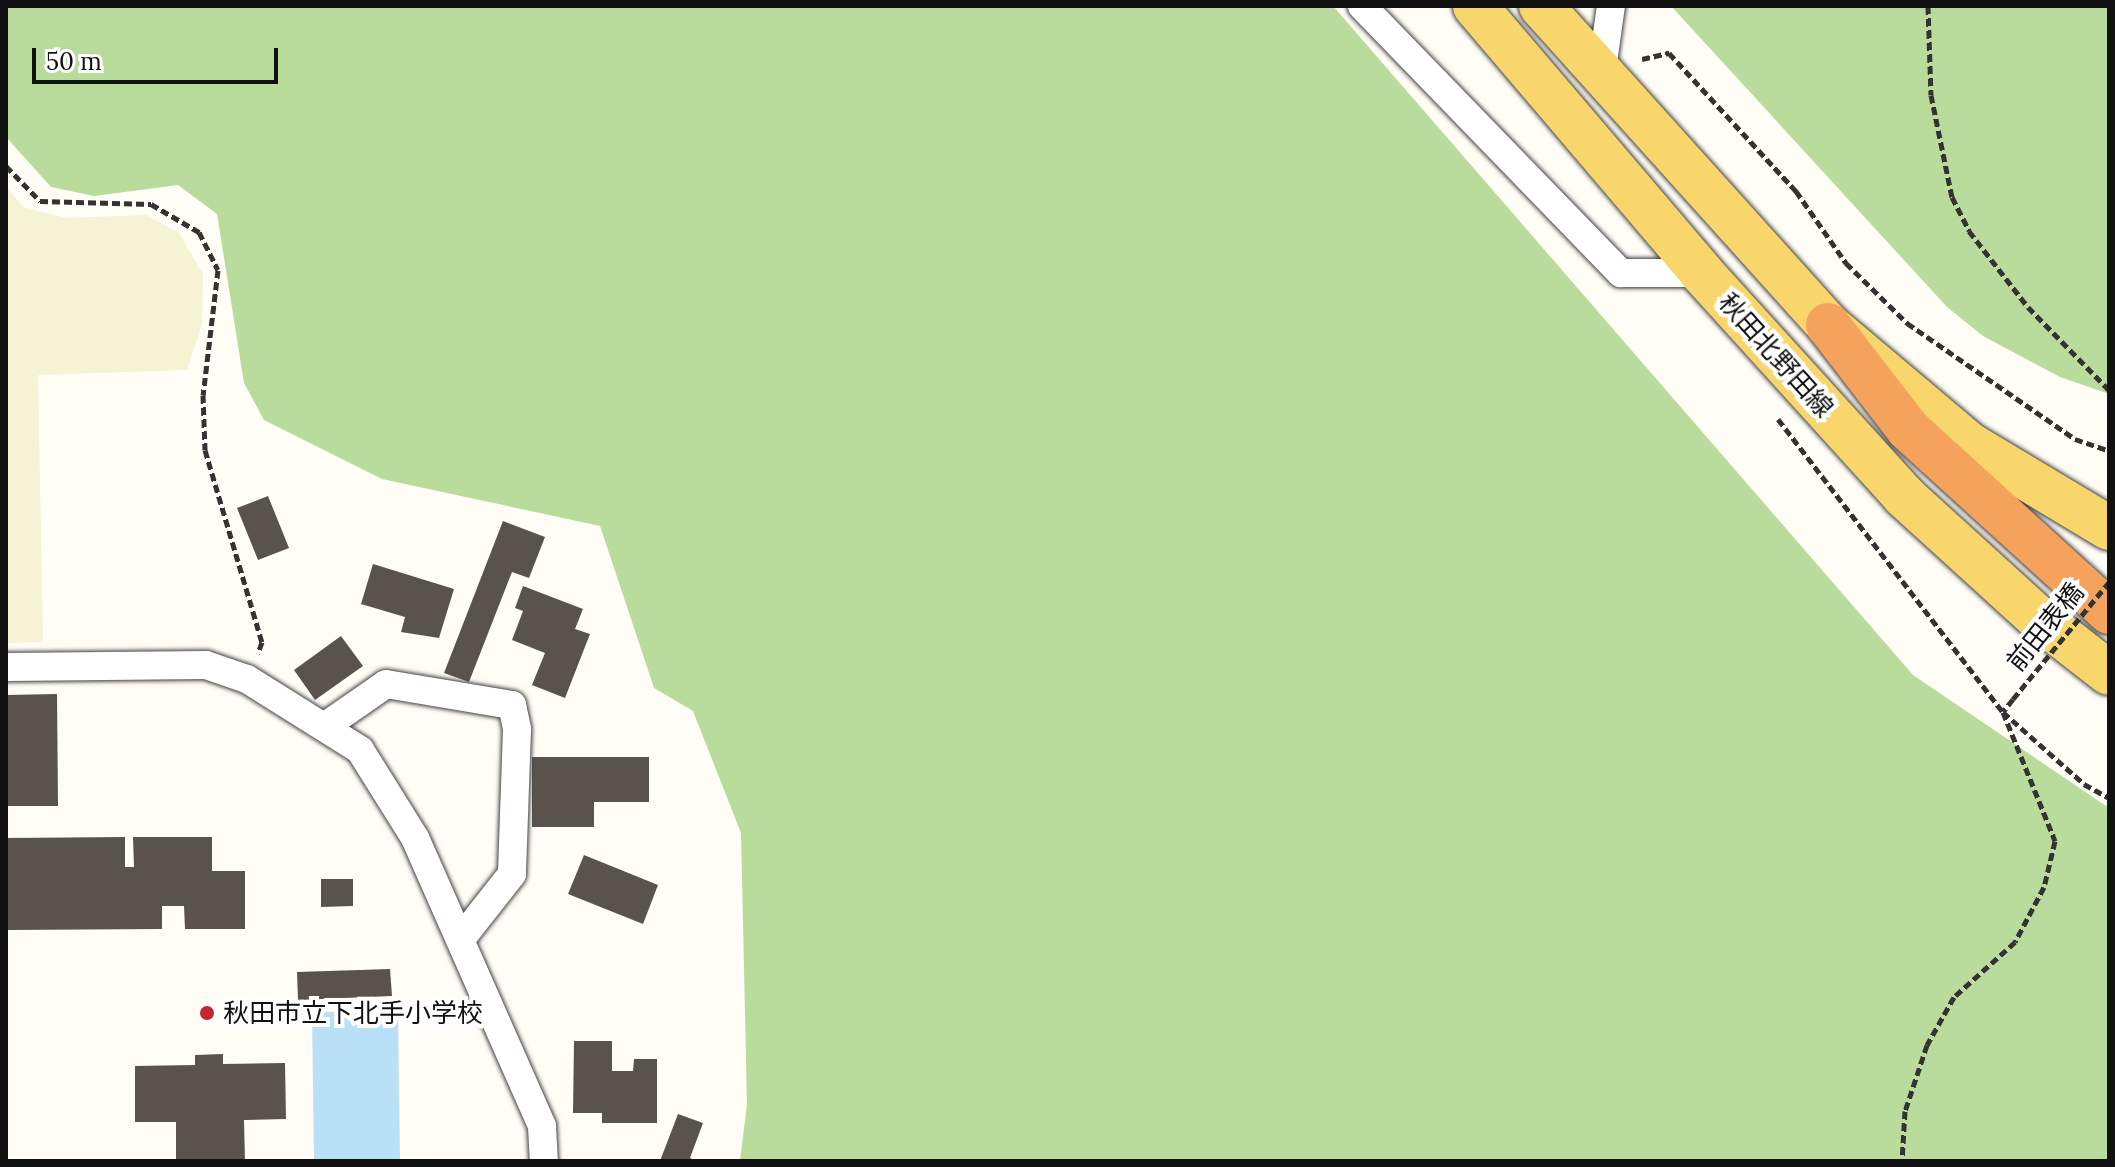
<!DOCTYPE html>
<meta charset="utf-8">
<style>
body{margin:0}
#map{position:relative;width:2115px;height:1167px;overflow:hidden;background:#fffdf5;font-family:Lora,"Noto Sans JP",serif}
div>[style]{position:absolute}
.farmland>*{inset:0;background:#f6f3d4}
.forest>*{inset:0;background:#b9dc9c}
.water>*{inset:0;background:#b9e0f7}
.building>*{inset:0;background:#5a524d}
.path>*{height:5px;margin-top:-2.5px;transform-origin:0;background:repeating-linear-gradient(90deg,#333 0 8px,transparent 0 12px)}
.roads{filter:drop-shadow(0 0 2px #444) drop-shadow(0 0 2px #444)}
.minor>*{height:28px;margin:-14px;padding:0 14px;transform-origin:14px;border-radius:14px;background:#fff}
.primary>*{height:44px;margin:-22px;padding:0 22px;transform-origin:22px;border-radius:22px;background:#f9d66b}
.motorway>*{height:44px;margin:-22px;padding:0 22px;transform-origin:22px;border-radius:22px;background:#f5a25d}
.path-bridge>*{height:5px;margin-top:-2.5px;transform-origin:0;background:repeating-linear-gradient(90deg,#333 0 8px,transparent 0 12px)}
.dots>*{width:22px;height:22px;translate:-50% -50%;box-sizing:border-box;border:4px solid #fff;border-radius:50%}
span{translate:-50% -50%;white-space:nowrap;text-align:center;line-height:1.15;-webkit-text-stroke:8px #fff;paint-order:stroke}
.street-label{font-size:26px;color:#111}
.poi-label{font-size:26px;color:#111}
.left{translate:0 -50%;text-align:left}
.frame{position:absolute;inset:0;border:8px solid #111;pointer-events:none}
.scale{position:absolute;left:32px;top:48px;width:246px;height:36px;box-sizing:border-box;border:4px solid #111;border-top:0;padding-left:10px;font-size:24px;line-height:28px;white-space:nowrap;color:#111;-webkit-text-stroke:6px #fff;paint-order:stroke}
</style>
<div id="map">
<div class="farmland">
<i style="clip-path:polygon(6px 187px,23px 207px,66px 218px,146px 215px,179px 233px,203px 274px,202px 324px,187px 370px,38px 375px,43px 642px,6px 643px)"></i>
</div>
<div class="forest">
<i style="clip-path:polygon(6px 6px,1333px 6px,1913px 675px,2109px 808px,2109px 1161px,740px 1161px,747px 1104px,741px 833px,693px 711px,654px 688px,600px 526px,382px 479px,264px 420px,244px 383px,217px 214px,178px 185px,94px 196px,51px 187px,6px 137px)"></i>
<i style="clip-path:polygon(1671px 6px,2109px 6px,2109px 394px,2060px 377px,1983px 336px,1947px 307px)"></i>
</div>
<div class="water">
<i style="clip-path:polygon(398px 1011px,400px 1161px,314px 1161px,312px 1012px)"></i>
</div>
<div class="building">
<i style="clip-path:polygon(268px 496px,289px 548px,258px 560px,237px 508px)"></i>
<i style="clip-path:polygon(503px 521px,545px 537px,529px 578px,512px 572px,469px 682px,444px 673px)"></i>
<i style="clip-path:polygon(373px 564px,454px 589px,439px 638px,401px 632px,405px 617px,361px 604px)"></i>
<i style="clip-path:polygon(523px 586px,583px 609px,575px 629px,590px 634px,565px 698px,532px 685px,545px 653px,512px 640px,523px 611px,515px 608px)"></i>
<i style="clip-path:polygon(341px 636px,363px 666px,315px 700px,294px 670px)"></i>
<i style="clip-path:polygon(57px 694px,58px 806px,6px 806px,6px 695px)"></i>
<i style="clip-path:polygon(532px 757px,649px 757px,649px 802px,594px 802px,594px 827px,532px 827px)"></i>
<i style="clip-path:polygon(125px 837px,125px 867px,134px 867px,133px 837px,212px 837px,212px 871px,245px 871px,245px 929px,185px 929px,184px 906px,162px 906px,162px 929px,6px 930px,6px 838px)"></i>
<i style="clip-path:polygon(584px 855px,658px 885px,643px 924px,568px 894px)"></i>
<i style="clip-path:polygon(321px 879px,353px 879px,353px 906px,321px 907px)"></i>
<i style="clip-path:polygon(390px 969px,392px 996px,298px 1000px,297px 972px)"></i>
<i style="clip-path:polygon(574px 1041px,612px 1041px,612px 1071px,633px 1071px,634px 1059px,657px 1059px,657px 1123px,602px 1123px,602px 1113px,573px 1113px)"></i>
<i style="clip-path:polygon(223px 1054px,223px 1064px,285px 1063px,286px 1119px,244px 1120px,245px 1161px,176px 1161px,176px 1122px,135px 1122px,135px 1066px,195px 1065px,195px 1055px)"></i>
<i style="clip-path:polygon(678px 1114px,703px 1123px,690px 1158px,697px 1161px,660px 1161px)"></i>
</div>
<div class="path">
<i style="left:1928px;top:6px;width:89px;rotate:88.1deg"></i>
<i style="left:1931px;top:95px;width:104px;rotate:78.4deg"></i>
<i style="left:1952px;top:197px;width:38px;rotate:63deg"></i>
<i style="left:1969px;top:231px;width:96px;rotate:52.2deg"></i>
<i style="left:2028px;top:307px;width:116px;rotate:45.7deg"></i>
<i style="left:1642px;top:59px;width:28px;rotate:-13deg"></i>
<i style="left:1669px;top:53px;width:188px;rotate:47.4deg"></i>
<i style="left:1796px;top:191px;width:88px;rotate:55.2deg"></i>
<i style="left:1846px;top:263px;width:86px;rotate:44.5deg"></i>
<i style="left:1907px;top:323px;width:204px;rotate:34.6deg"></i>
<i style="left:2075px;top:439px;width:36px;rotate:19deg"></i>
<i style="left:6px;top:166px;width:49px;rotate:45.8deg"></i>
<i style="left:40px;top:201px;width:111px;rotate:1.5deg"></i>
<i style="left:151px;top:204px;width:56px;rotate:30.3deg"></i>
<i style="left:199px;top:232px;width:42px;rotate:63.4deg"></i>
<i style="left:218px;top:270px;width:126px;rotate:96.8deg"></i>
<i style="left:203px;top:395px;width:55px;rotate:87.9deg"></i>
<i style="left:205px;top:450px;width:200px;rotate:73.5deg"></i>
<i style="left:262px;top:642px;width:12px;rotate:110deg"></i>
<i style="left:1778px;top:419px;width:369px;rotate:52.5deg"></i>
<i style="left:2003px;top:712px;width:139px;rotate:68deg"></i>
<i style="left:2055px;top:841px;width:47px;rotate:103.4deg"></i>
<i style="left:2044px;top:887px;width:62px;rotate:117.8deg"></i>
<i style="left:2015px;top:942px;width:82px;rotate:138deg"></i>
<i style="left:1954px;top:997px;width:55px;rotate:119.4deg"></i>
<i style="left:1927px;top:1045px;width:70px;rotate:108.4deg"></i>
<i style="left:1905px;top:1111px;width:50px;rotate:93.4deg"></i>
<i style="left:2013px;top:699px;width:16px;rotate:128deg"></i>
<i style="left:2003px;top:712px;width:108px;rotate:41.6deg"></i>
<i style="left:2084px;top:784px;width:29px;rotate:29deg"></i>
</div>
<div class="roads">
<div class="minor">
<i style="left:1362px;top:6px;width:372px;rotate:45.9deg"></i>
<i style="left:1621px;top:273px;width:81px"></i>
<i style="left:1602px;top:69px;width:64px;rotate:-81.9deg"></i>
<i style="left:6px;top:667px;width:200px;rotate:-0.6deg"></i>
<i style="left:206px;top:665px;width:43px;rotate:18.9deg"></i>
<i style="left:247px;top:679px;width:133px;rotate:32.1deg"></i>
<i style="left:360px;top:750px;width:104px;rotate:58deg"></i>
<i style="left:415px;top:838px;width:315px;rotate:66.2deg"></i>
<i style="left:542px;top:1126px;width:35px;rotate:87deg"></i>
<i style="left:324px;top:727px;width:75px;rotate:-34.7deg"></i>
<i style="left:386px;top:684px;width:128px;rotate:9.5deg"></i>
<i style="left:512px;top:705px;width:25px;rotate:78deg"></i>
<i style="left:517px;top:729px;width:145px;rotate:92deg"></i>
<i style="left:512px;top:874px;width:84px;rotate:128.2deg"></i>
</div>
<div class="primary">
<i style="left:1475px;top:6px;width:350px;rotate:49.6deg"></i>
<i style="left:1702px;top:273px;width:301px;rotate:47.8deg"></i>
<i style="left:1904px;top:496px;width:180px;rotate:42.3deg"></i>
<i style="left:2037px;top:617px;width:91px;rotate:37.9deg"></i>
<i style="left:1541px;top:6px;width:429px;rotate:48deg"></i>
<i style="left:1828px;top:325px;width:185px;rotate:40.2deg"></i>
<i style="left:1969px;top:444px;width:163px;rotate:31deg"></i>
</div>
<div class="motorway">
<i style="left:1828px;top:325px;width:131px;rotate:52.4deg"></i>
<i style="left:1908px;top:429px;width:272px;rotate:42.3deg"></i>
</div>
</div>
<div class="path-bridge">
<i style="left:2013px;top:699px;width:151px;rotate:-50.6deg"></i>
</div>
<div class="dots">
<i style="left:207px;top:1013px;background:#c4262e"></i>
</div>
<div class="street-label">
<span style="left:1776px;top:355px;rotate:48deg">秋田北野田線</span>
<span style="left:2045px;top:627px;rotate:-51deg">前田表橋</span>
</div>
<div class="poi-label">
<span class="left" style="left:223px;top:1013px">秋田市立下北手小学校</span>
</div>
<div class="frame"></div>
<div class="scale">50 m</div>
</div>
